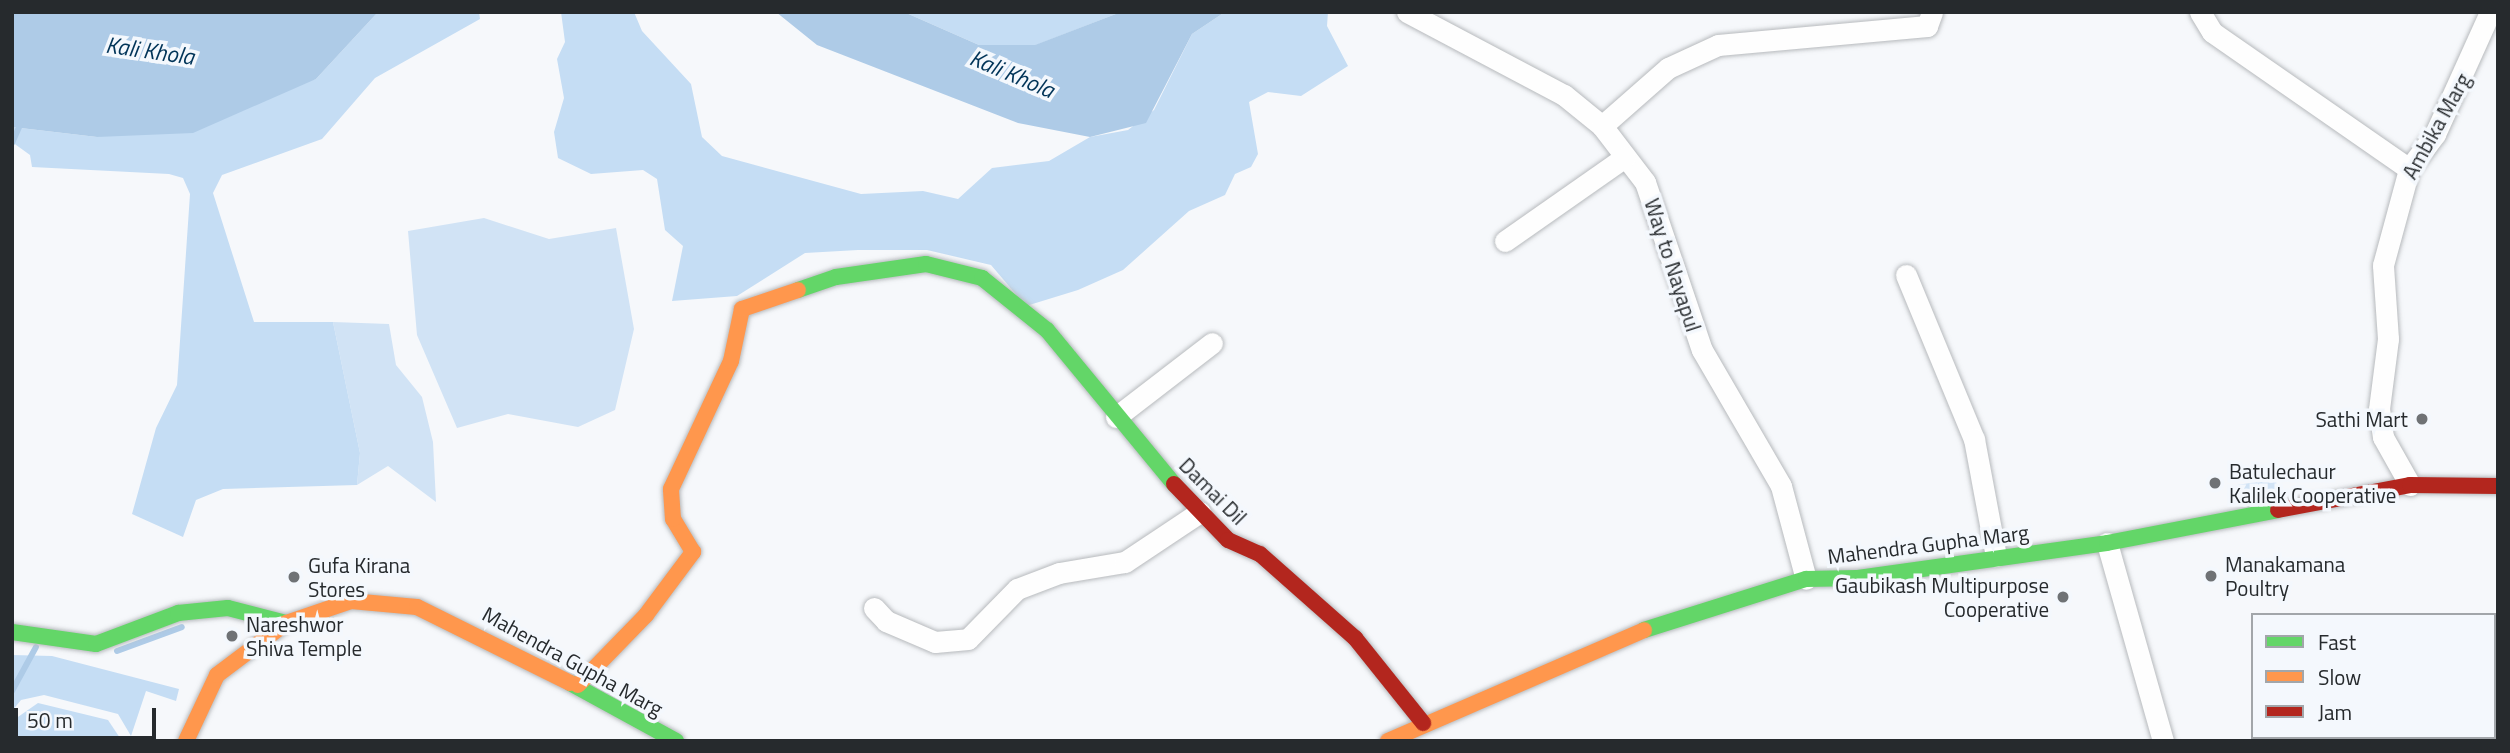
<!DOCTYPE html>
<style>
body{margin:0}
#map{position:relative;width:2510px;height:753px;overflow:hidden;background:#f6f8fb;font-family:"Titillium Web",sans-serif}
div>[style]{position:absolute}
.green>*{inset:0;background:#d1e3f5}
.forest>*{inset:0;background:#c5ddf4}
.water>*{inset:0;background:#aecbe7}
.stream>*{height:6px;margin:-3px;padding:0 3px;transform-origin:3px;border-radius:3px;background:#aecbe7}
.roads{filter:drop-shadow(0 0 2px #b7babd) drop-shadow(0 0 2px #b7babd)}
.street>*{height:21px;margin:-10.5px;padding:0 10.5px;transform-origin:10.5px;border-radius:10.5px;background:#fefefe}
.fast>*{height:16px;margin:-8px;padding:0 8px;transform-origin:8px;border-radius:8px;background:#63d668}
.slow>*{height:16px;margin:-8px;padding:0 8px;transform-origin:8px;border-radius:8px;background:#ff974d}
.jam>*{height:16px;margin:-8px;padding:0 8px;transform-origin:8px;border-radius:8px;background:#b3261e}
.dots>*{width:19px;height:19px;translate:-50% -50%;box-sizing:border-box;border:4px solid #f4f8fd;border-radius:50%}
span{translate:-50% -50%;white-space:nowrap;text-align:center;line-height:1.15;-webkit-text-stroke:7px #f4f8fd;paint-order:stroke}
.street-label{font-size:21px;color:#262a2d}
.poi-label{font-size:21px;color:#262a2d}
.right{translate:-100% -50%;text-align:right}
.left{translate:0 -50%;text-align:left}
.water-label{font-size:23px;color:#013458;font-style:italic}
.frame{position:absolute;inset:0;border:14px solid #262a2d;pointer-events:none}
.legend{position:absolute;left:2251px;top:613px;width:245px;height:126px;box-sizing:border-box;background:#f4f8fd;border:2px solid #a2a6aa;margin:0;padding:9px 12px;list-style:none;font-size:21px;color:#262a2d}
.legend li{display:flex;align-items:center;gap:14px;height:35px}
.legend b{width:35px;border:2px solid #a2a6aa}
.scale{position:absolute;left:14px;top:708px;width:142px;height:32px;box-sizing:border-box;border:4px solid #262a2d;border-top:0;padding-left:9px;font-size:21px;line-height:24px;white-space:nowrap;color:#262a2d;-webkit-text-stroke:5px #f4f8fd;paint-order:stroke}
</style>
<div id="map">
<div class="green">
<i style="clip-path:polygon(484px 218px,549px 239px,616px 228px,634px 329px,615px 410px,578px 427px,508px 414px,457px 428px,417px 335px,408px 231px)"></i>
<i style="clip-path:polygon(333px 322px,389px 324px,396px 365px,422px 397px,433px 442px,436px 502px,388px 466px,357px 485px,360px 453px)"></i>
<i style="clip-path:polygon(2276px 479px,2278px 497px,2240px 503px,2237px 485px)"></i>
</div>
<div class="forest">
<i style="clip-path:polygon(378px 12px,479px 12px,480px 19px,375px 78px,322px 139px,222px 175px,213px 193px,254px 322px,333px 322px,360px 453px,357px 485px,223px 489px,196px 500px,183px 537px,132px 514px,156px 428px,177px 385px,190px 194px,183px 178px,169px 174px,32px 167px,30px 155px,12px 142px,12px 127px,97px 137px,316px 79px)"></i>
<i style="clip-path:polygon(561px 12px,634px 12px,642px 31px,691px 84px,702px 137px,722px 156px,861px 194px,923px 191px,958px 199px,992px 168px,1049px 161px,1090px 137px,1128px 130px,1154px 110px,1192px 34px,1225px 12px,1328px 12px,1327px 26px,1348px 66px,1301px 96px,1268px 92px,1249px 102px,1258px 154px,1251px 167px,1235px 174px,1225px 195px,1189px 211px,1123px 270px,1078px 290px,1026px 306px,991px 265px,927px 250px,858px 250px,805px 253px,737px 296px,672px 301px,683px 246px,665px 230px,657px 179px,643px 170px,591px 174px,558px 158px,554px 132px,564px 98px,557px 59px,565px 42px)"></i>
<i style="clip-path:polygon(904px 12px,1121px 12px,1036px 45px,979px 45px)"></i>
<i style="clip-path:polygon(12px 655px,52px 656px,179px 689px,176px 701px,146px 691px,131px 736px,118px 714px,44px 695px,21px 700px,12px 711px)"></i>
<i style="clip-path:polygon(38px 703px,108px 720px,122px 741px,13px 741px,15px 719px)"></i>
</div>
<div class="water">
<i style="clip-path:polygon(12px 12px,378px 12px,316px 79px,193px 133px,97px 137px,12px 127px)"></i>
<i style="clip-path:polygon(776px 12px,904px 12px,979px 45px,1035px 45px,1121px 12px,1225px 12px,1192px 34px,1146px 123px,1090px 137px,1018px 123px,817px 45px)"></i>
</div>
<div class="stream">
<i style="left:12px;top:143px;width:22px;rotate:-66deg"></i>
<i style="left:117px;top:651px;width:69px;rotate:-20.3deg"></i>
<i style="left:12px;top:691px;width:50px;rotate:-61.4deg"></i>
</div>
<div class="roads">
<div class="street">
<i style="left:1407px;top:12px;width:178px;rotate:27.9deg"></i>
<i style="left:1564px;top:95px;width:49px;rotate:39.2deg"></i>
<i style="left:1602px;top:126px;width:71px;rotate:52.5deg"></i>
<i style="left:1645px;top:182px;width:177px;rotate:71.3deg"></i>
<i style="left:1702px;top:350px;width:157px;rotate:59.8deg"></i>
<i style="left:1781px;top:486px;width:96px;rotate:75deg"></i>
<i style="left:2200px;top:12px;width:23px;rotate:59deg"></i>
<i style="left:2212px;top:32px;width:240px;rotate:34.8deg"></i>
<i style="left:1602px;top:126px;width:88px;rotate:-41.3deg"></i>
<i style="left:1668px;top:68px;width:55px;rotate:-24.7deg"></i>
<i style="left:1718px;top:45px;width:210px;rotate:-5.2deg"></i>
<i style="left:1927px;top:26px;width:15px;rotate:-70deg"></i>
<i style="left:1505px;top:241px;width:146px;rotate:-35deg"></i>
<i style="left:1906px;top:275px;width:178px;rotate:67.5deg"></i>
<i style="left:1974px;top:439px;width:119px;rotate:79.4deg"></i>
<i style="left:1116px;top:417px;width:121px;rotate:-37.6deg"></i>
<i style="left:2410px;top:485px;width:55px;rotate:-119.4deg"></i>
<i style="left:2383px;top:437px;width:28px;rotate:-98deg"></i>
<i style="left:2379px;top:409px;width:71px;rotate:-82.7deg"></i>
<i style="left:2388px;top:339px;width:74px;rotate:-93.9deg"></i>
<i style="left:2383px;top:265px;width:99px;rotate:-74.8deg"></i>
<i style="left:2409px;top:169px;width:44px;rotate:-53.4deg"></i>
<i style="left:2435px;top:134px;width:134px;rotate:-65.7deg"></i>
<i style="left:2107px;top:543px;width:206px;rotate:74.2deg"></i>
<i style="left:874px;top:608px;width:18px;rotate:47deg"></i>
<i style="left:886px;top:621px;width:53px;rotate:23.2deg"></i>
<i style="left:935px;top:642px;width:33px;rotate:-5deg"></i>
<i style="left:968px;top:639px;width:70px;rotate:-45.6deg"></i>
<i style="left:1017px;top:589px;width:45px;rotate:-20.9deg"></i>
<i style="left:1059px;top:573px;width:67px;rotate:-9.5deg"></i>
<i style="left:1125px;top:562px;width:90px;rotate:-33.7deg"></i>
</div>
<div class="fast">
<i style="left:798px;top:290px;width:40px;rotate:-18.9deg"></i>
<i style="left:836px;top:277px;width:91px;rotate:-8.2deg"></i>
<i style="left:926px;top:264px;width:58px;rotate:14deg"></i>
<i style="left:982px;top:278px;width:83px;rotate:38.7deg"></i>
<i style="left:1047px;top:330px;width:200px;rotate:50.5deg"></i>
<i style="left:1644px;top:630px;width:170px;rotate:-17.5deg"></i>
<i style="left:1806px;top:579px;width:52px;rotate:-1.1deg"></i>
<i style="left:1858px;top:578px;width:251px;rotate:-8deg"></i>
<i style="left:2107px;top:543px;width:174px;rotate:-10.9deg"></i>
<i style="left:12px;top:632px;width:85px;rotate:8.1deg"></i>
<i style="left:96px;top:644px;width:88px;rotate:-20.7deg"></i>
<i style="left:178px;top:613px;width:50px;rotate:-5.7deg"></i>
<i style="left:228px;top:608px;width:60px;rotate:14.5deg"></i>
<i style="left:570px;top:683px;width:121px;rotate:28.7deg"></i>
</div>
<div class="slow">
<i style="left:578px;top:685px;width:98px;rotate:-45.8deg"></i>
<i style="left:646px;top:615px;width:79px;rotate:-53.3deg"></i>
<i style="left:693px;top:552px;width:39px;rotate:-121deg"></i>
<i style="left:673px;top:519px;width:30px;rotate:-94deg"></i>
<i style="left:671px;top:489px;width:141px;rotate:-64.9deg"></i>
<i style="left:731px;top:361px;width:53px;rotate:-78.1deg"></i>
<i style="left:742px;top:309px;width:59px;rotate:-18.7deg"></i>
<i style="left:186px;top:741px;width:73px;rotate:-64.8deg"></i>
<i style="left:217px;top:675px;width:86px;rotate:-37deg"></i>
<i style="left:286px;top:623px;width:69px;rotate:-18.7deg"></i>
<i style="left:351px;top:601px;width:66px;rotate:5.2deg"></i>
<i style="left:417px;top:607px;width:171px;rotate:26.4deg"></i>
<i style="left:1388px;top:741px;width:279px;rotate:-23.4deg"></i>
</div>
<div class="jam">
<i style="left:1174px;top:484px;width:78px;rotate:46deg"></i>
<i style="left:1228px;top:540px;width:35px;rotate:24deg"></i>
<i style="left:1260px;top:554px;width:127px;rotate:41.5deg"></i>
<i style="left:1355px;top:638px;width:109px;rotate:51.3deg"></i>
<i style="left:2278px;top:510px;width:134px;rotate:-10.7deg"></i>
<i style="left:2410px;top:485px;width:88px;rotate:0.7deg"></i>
</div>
</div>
<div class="dots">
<i style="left:2422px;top:419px;background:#6f7275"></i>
<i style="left:2215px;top:483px;background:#6f7275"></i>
<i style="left:2211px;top:576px;background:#6f7275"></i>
<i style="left:294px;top:577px;background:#6f7275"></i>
<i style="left:2063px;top:597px;background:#6f7275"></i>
<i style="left:232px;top:636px;background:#6f7275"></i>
</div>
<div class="street-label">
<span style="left:2436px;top:126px;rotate:-61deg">Ambika Marg</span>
<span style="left:1673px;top:265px;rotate:72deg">Way to Nayapul</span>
<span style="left:1213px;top:491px;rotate:45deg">Damai Dil</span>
<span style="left:1928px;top:544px;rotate:-7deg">Mahendra Gupha Marg</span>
<span style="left:573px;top:661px;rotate:29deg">Mahendra Gupha Marg</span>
</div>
<div class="poi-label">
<span class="right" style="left:2408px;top:419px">Sathi Mart</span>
<span class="left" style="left:2229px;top:483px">Batulechaur<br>Kalilek Cooperative</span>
<span class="left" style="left:2225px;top:576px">Manakamana<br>Poultry</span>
<span class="left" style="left:308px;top:577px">Gufa Kirana<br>Stores</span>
<span class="right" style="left:2049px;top:597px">Gaubikash Multipurpose<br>Cooperative</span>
<span class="left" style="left:246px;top:636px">Nareshwor<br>Shiva Temple</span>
</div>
<div class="water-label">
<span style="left:150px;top:51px;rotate:8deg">Kali Khola</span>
<span style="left:1012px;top:74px;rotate:23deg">Kali Khola</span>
</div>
<div class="frame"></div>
<ul class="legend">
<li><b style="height:9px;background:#63d668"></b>Fast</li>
<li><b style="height:9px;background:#ff974d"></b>Slow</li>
<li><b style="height:9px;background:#b3261e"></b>Jam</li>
</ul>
<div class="scale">50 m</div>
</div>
